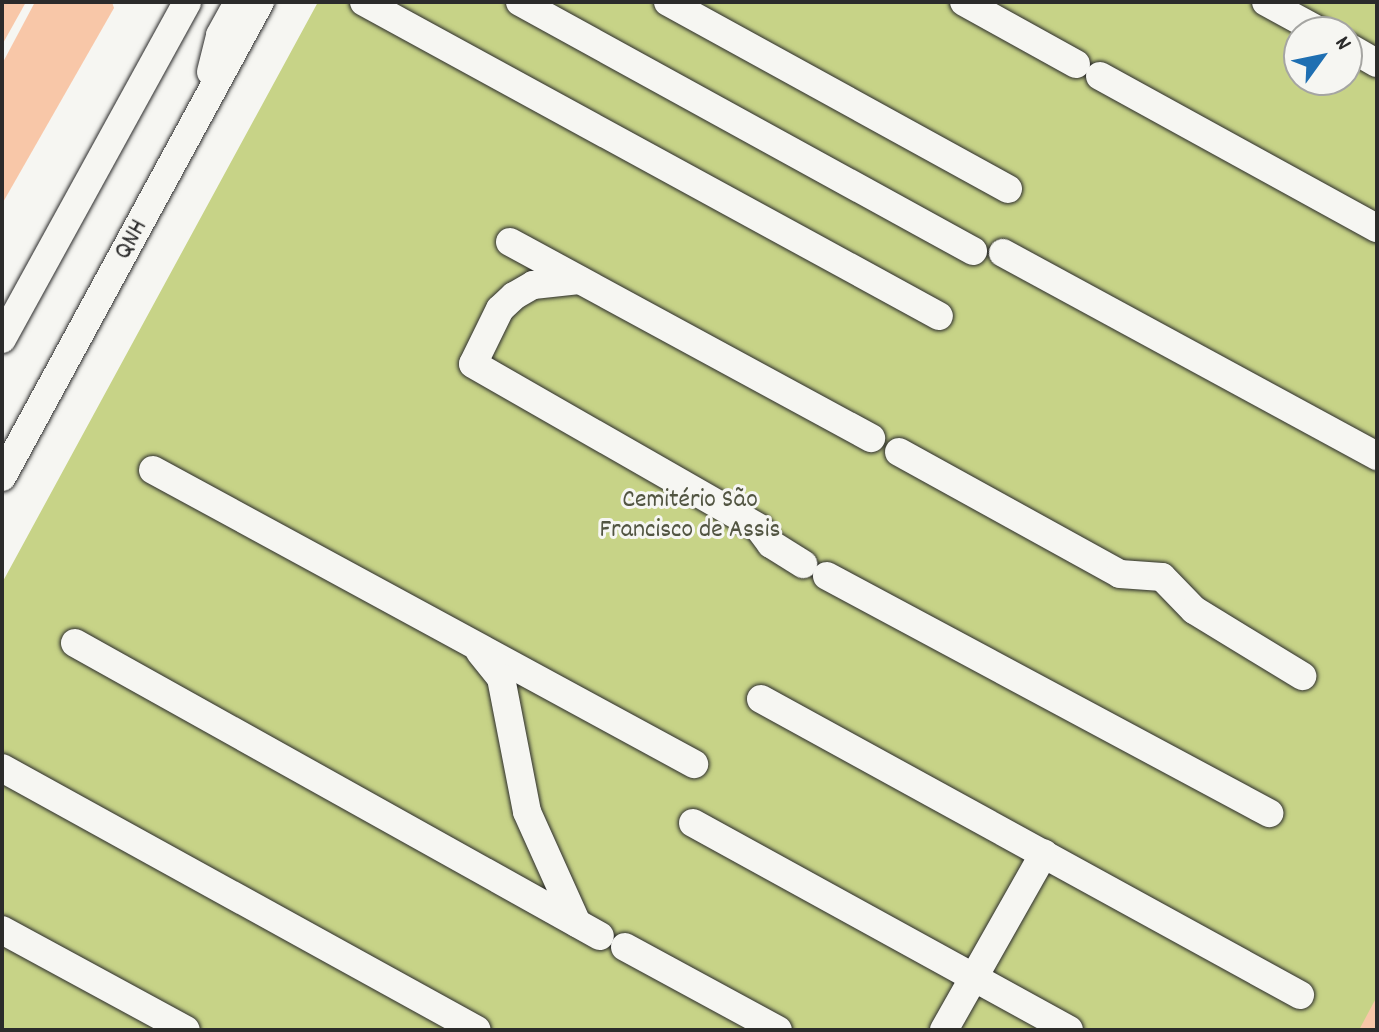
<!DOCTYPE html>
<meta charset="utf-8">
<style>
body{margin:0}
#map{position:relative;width:1379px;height:1032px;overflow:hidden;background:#f6f6f2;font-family:Dekko,sans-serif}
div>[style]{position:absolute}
.green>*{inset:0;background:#c7d387}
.building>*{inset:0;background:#f8c7a8}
.roads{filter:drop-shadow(0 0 2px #2b2b2b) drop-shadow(0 0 2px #2b2b2b)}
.minor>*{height:28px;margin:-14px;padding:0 14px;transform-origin:14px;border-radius:14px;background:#f6f6f2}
span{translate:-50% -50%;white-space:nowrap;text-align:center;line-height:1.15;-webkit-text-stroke:6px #f6f6f2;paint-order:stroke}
.street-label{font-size:26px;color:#2b2b2b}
.park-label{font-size:26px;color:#525542}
.frame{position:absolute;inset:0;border:4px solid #2b2b2b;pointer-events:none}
.north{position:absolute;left:1283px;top:16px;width:80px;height:80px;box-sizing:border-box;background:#f6f6f2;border:2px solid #a5a5a2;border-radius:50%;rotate:57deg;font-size:22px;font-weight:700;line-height:32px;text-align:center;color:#2b2b2b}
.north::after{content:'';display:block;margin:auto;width:28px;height:36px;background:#1f6fb2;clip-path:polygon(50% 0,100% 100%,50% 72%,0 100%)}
</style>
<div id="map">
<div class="green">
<i style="clip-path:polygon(evenodd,318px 2px,1377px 2px,1377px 1008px,1365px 1030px,2px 1030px,2px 583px,318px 2px,1299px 32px,1347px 32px,1347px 80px,1299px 80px,1299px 32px)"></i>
</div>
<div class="building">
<i style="clip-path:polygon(2px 2px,26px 2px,2px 45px)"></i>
<i style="clip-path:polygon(35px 2px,112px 2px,114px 8px,2px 204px,2px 64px)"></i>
<i style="clip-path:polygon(1377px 997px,1377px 1030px,1359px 1030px,1374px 1002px)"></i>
</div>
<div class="roads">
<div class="minor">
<i style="left:364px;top:2px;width:655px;rotate:28.64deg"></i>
<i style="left:520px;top:2px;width:517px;rotate:28.8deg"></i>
<i style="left:668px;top:2px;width:388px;rotate:28.8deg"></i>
<i style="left:964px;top:2px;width:128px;rotate:29deg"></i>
<i style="left:1266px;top:2px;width:63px;rotate:28.6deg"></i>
<i style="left:1347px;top:46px;width:34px;rotate:30deg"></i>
<i style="left:211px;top:72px;width:38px;rotate:-76deg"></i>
<i style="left:220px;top:35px;width:38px;rotate:-61deg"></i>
<i style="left:1100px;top:76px;width:316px;rotate:28.8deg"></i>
<i style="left:510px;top:242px;width:411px;rotate:28.5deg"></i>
<i style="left:1003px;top:253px;width:426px;rotate:28.5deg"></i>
<i style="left:579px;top:280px;width:46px;rotate:173.8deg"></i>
<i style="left:533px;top:285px;width:22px;rotate:150deg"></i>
<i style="left:514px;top:296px;width:19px;rotate:137deg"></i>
<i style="left:500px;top:309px;width:61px;rotate:116.1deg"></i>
<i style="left:473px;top:364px;width:330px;rotate:29.8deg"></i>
<i style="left:759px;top:528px;width:20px;rotate:53deg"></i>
<i style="left:771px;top:544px;width:38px;rotate:32deg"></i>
<i style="left:2px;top:339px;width:384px;rotate:-61.2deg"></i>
<i style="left:899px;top:452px;width:252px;rotate:28.9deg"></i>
<i style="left:1120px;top:574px;width:42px;rotate:4.1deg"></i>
<i style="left:1162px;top:577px;width:46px;rotate:45.9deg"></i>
<i style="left:1194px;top:610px;width:127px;rotate:31.4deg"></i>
<i style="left:153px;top:470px;width:616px;rotate:28.52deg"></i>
<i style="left:2px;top:477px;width:541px;rotate:-61.49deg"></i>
<i style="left:827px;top:576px;width:502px;rotate:28.2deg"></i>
<i style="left:75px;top:643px;width:601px;rotate:29.17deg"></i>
<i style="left:480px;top:652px;width:33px;rotate:51deg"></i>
<i style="left:501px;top:678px;width:136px;rotate:79deg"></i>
<i style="left:527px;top:812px;width:122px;rotate:65.8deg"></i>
<i style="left:761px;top:699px;width:615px;rotate:28.77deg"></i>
<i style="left:2px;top:768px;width:542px;rotate:28.88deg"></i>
<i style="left:693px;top:823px;width:429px;rotate:28.8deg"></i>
<i style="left:2px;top:930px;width:209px;rotate:28.5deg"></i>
<i style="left:625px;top:947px;width:174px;rotate:28.5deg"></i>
<i style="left:944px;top:1030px;width:203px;rotate:-60.5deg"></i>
</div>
</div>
<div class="street-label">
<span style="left:132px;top:240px;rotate:-61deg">QNH</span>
</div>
<div class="park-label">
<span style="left:690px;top:516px">Cemitério São<br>Francisco de Assis</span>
</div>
<div class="frame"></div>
<div class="north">N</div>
</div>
